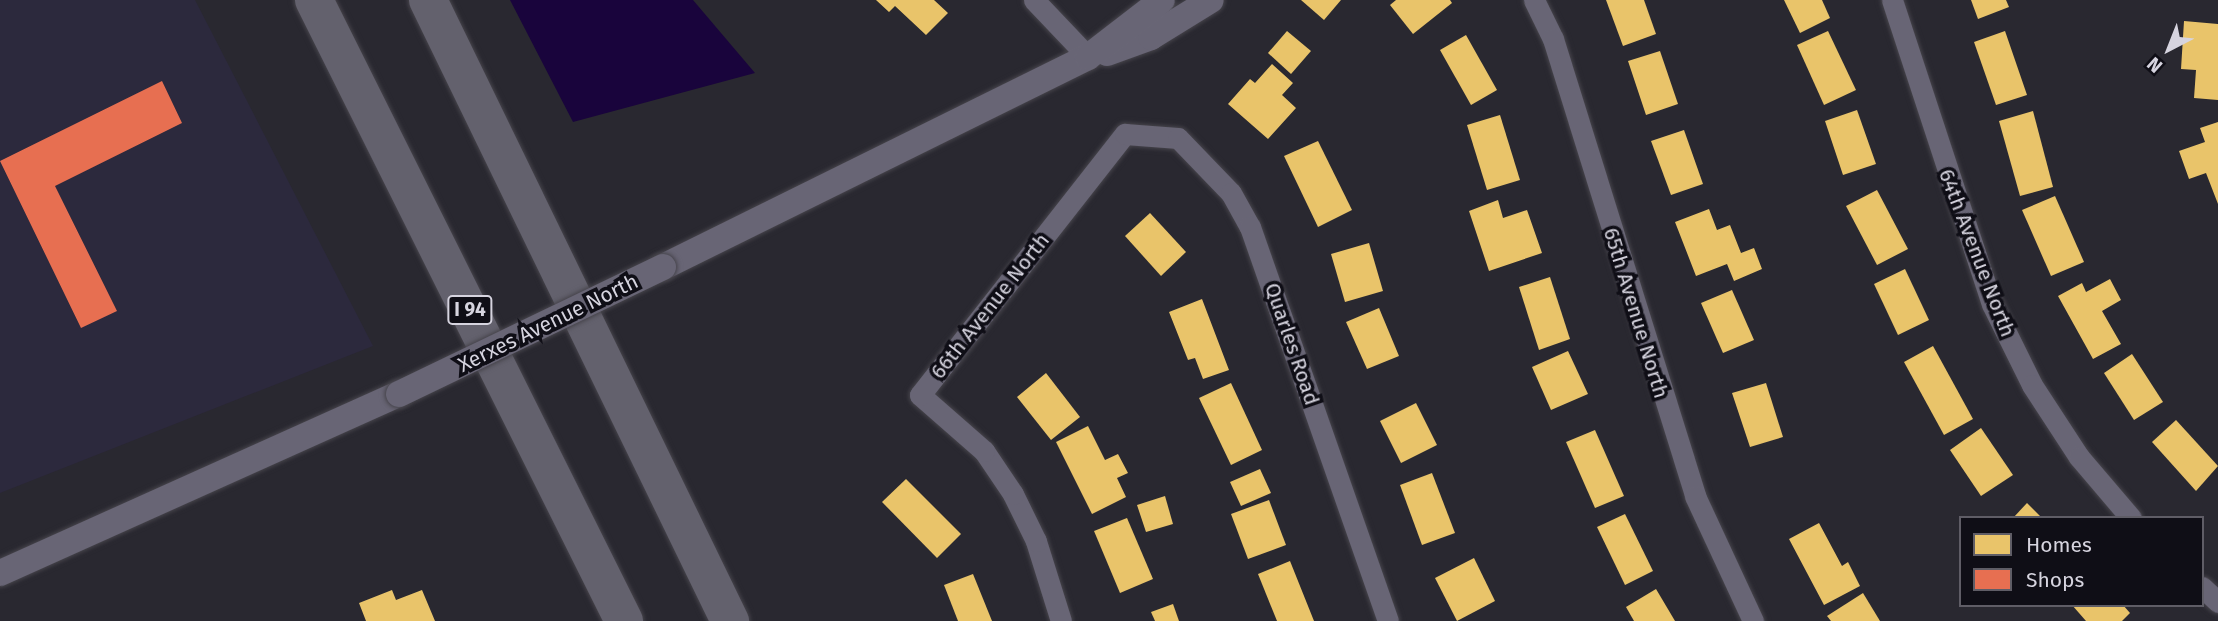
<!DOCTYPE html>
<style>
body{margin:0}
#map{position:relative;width:2218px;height:621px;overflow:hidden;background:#292830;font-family:"Fira Sans",sans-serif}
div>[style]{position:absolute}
.built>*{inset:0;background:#2c293d}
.water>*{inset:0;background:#19043c}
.homes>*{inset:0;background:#e9c46a}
.shops>*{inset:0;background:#e76f51}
.roads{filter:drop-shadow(0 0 2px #46444b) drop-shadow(0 0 2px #46444b)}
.minor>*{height:21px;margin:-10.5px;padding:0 10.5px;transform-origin:10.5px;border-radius:10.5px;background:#686575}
.tertiary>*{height:26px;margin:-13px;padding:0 13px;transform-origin:13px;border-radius:13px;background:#686575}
.motorway>*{height:38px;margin:-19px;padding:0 19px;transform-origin:19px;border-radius:19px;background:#63616d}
.bridges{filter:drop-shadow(0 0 2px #46444b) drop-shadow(0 0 2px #46444b)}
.tertiary-bridge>*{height:26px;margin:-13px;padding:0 13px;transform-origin:13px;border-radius:13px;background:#686575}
span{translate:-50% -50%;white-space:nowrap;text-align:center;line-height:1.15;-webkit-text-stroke:7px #0f0e16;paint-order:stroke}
.shield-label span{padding:2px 5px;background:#0f0e16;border:2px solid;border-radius:5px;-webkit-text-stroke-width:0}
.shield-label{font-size:19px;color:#d6d4df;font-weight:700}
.street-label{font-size:21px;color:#d6d4df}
.legend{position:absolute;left:1959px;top:516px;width:245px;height:91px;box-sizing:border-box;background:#0f0e16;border:2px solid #5f5d66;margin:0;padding:9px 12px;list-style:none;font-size:21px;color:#d6d4df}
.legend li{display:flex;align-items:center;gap:14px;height:35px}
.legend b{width:35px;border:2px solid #5f5d66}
.north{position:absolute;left:2134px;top:14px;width:70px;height:70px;-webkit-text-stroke:5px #0f0e16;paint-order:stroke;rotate:222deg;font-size:19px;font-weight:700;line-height:28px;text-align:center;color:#d6d4df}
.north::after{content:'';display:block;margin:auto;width:24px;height:32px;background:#d6d4df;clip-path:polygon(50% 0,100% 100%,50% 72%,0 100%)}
</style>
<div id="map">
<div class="built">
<i style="clip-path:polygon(0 0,195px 0,373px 346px,0 493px)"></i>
</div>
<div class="water">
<i style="clip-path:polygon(510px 0,693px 0,755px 73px,573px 122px)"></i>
</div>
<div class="homes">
<i style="clip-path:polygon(876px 0,934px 0,948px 13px,926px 35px,895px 6px,889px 12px)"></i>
<i style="clip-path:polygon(1301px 0,1341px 0,1324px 20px)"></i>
<i style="clip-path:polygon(1396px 0,1450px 0,1452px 3px,1413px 34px,1390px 5px)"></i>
<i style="clip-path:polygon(1606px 0,1644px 0,1656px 34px,1623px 46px)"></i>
<i style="clip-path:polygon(1784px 0,1822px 0,1830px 18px,1800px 33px)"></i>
<i style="clip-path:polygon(1971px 0,2006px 0,2009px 7px,1978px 19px)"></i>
<i style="clip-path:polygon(2184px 21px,2218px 24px,2218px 100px,2194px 98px,2196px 70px,2181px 69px)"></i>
<i style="clip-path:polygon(1287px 31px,1311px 51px,1291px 74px,1268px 53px)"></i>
<i style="clip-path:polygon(1828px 31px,1856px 90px,1824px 105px,1797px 45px)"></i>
<i style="clip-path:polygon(2005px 31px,2027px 95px,1996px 105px,1974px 42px)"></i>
<i style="clip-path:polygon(1466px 35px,1497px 90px,1471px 105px,1440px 50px)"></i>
<i style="clip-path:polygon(1660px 51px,1678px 104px,1646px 115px,1628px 61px)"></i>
<i style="clip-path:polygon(1272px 64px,1293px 83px,1282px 95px,1296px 108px,1268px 139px,1228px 104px,1250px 79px,1255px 83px)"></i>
<i style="clip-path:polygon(1857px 110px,1876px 164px,1843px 175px,1825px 121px)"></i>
<i style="clip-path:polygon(2033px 111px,2053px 187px,2020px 196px,1999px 121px)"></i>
<i style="clip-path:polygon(1500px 115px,1520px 180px,1487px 190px,1467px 125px)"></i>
<i style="clip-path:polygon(2218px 122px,2218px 204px,2206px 173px,2189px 179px,2179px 151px,2205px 142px,2200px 128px)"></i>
<i style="clip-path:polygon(1684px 130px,1703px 184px,1671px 195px,1651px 141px)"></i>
<i style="clip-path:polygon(1318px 141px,1352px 210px,1318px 227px,1284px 156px)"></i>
<i style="clip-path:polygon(1877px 190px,1908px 249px,1877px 265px,1846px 206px)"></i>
<i style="clip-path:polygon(2055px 196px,2084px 262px,2051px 276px,2022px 210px)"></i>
<i style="clip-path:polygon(1498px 200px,1503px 218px,1527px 210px,1542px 253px,1489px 271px,1469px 211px)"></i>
<i style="clip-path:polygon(1709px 209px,1717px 230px,1730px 225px,1741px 253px,1754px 248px,1762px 269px,1734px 281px,1727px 264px,1696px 276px,1675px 222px)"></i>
<i style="clip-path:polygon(1150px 213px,1186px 252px,1161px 276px,1125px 236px)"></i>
<i style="clip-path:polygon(1369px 243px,1383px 291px,1345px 302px,1331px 254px)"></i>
<i style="clip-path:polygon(1905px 269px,1929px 320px,1898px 335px,1874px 284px)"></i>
<i style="clip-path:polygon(1550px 277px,1570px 339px,1539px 350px,1519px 287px)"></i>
<i style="clip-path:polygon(2110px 279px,2121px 300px,2102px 311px,2121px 344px,2093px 359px,2058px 296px,2082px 283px,2086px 292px)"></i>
<i style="clip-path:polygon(1732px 290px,1754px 340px,1723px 353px,1701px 303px)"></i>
<i style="clip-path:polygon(1202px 299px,1229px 370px,1203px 379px,1195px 358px,1188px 360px,1169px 312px)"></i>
<i style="clip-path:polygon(1379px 308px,1399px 356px,1367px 369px,1346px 322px)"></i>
<i style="clip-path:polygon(1933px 346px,1973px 419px,1944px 435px,1904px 362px)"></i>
<i style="clip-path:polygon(1568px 351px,1588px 394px,1551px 410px,1532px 367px)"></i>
<i style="clip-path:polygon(2132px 354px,2163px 402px,2134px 420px,2104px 373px)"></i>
<i style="clip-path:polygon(1046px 373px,1080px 417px,1051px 440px,1017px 397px)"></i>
<i style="clip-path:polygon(1231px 383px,1262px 450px,1231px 465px,1199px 398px)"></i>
<i style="clip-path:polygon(1766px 383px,1783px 437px,1750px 447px,1732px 393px)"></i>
<i style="clip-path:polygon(1416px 403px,1437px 445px,1401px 463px,1380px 421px)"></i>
<i style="clip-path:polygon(2176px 420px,2218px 466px,2196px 491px,2152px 442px)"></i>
<i style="clip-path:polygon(1088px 426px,1105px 460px,1118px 454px,1128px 473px,1117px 478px,1126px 497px,1092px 514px,1056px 442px)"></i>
<i style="clip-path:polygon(1981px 428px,2013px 475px,1981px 496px,1950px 450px)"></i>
<i style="clip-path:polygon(1595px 430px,1624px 496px,1595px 508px,1566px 442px)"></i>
<i style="clip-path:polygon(1260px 469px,1271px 493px,1241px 506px,1230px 482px)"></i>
<i style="clip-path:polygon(1432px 473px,1455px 533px,1422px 545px,1400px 485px)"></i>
<i style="clip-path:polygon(906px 479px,961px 534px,937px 558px,882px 502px)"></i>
<i style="clip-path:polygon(1165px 496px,1173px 524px,1146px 532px,1137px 505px)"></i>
<i style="clip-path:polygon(1269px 500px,1286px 545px,1248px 559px,1231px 514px)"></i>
<i style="clip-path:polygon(2027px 503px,2042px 518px,2013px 518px)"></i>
<i style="clip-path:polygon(1625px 514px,1653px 571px,1625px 585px,1597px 527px)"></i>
<i style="clip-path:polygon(1127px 518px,1153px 579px,1120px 593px,1094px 531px)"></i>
<i style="clip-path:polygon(1819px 523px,1842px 566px,1848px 562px,1860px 586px,1824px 605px,1789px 539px)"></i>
<i style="clip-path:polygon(1474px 558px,1495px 601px,1457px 621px,1435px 578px)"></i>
<i style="clip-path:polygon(1290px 561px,1314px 621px,1277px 621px,1258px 574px)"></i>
<i style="clip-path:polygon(973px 574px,992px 621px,958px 621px,944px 585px)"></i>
<i style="clip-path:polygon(1656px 589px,1675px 621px,1634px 621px,1626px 607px)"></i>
<i style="clip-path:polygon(392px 590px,396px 600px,422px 590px,435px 621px,366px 621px,359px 603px)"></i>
<i style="clip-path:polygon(1863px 593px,1880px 621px,1831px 621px,1827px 616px)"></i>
<i style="clip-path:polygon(1173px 604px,1179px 621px,1155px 621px,1151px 612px)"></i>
<i style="clip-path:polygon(2072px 605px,2123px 605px,2130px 613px,2122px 621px,2086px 621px)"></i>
</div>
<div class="shops">
<i style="clip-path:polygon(162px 81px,182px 123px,55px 186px,117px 311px,81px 328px,0 161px)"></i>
</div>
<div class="roads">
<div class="minor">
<i style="left:1034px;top:0;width:79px;rotate:46.5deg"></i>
<i style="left:1534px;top:0;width:43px;rotate:64deg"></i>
<i style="left:1553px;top:39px;width:479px;rotate:72.7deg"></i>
<i style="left:1695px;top:496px;width:138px;rotate:65.1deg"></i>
<i style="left:1892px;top:0;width:320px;rotate:71.8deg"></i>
<i style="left:1992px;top:304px;width:90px;rotate:63.7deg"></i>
<i style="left:2032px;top:385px;width:86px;rotate:56.9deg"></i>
<i style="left:2079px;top:457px;width:80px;rotate:49.6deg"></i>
<i style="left:2202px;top:587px;width:22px;rotate:43deg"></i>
<i style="left:1061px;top:621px;width:84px;rotate:-107.4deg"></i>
<i style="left:1036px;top:541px;width:52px;rotate:-116.1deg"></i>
<i style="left:1013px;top:494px;width:52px;rotate:-124deg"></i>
<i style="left:984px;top:451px;width:85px;rotate:-138.8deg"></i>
<i style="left:920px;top:395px;width:332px;rotate:-51.9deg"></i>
<i style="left:1125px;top:134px;width:53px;rotate:4.3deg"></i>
<i style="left:1178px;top:138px;width:76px;rotate:46.1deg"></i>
<i style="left:1231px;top:193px;width:39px;rotate:61deg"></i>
<i style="left:1250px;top:227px;width:417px;rotate:70.7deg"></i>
</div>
<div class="tertiary">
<i style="left:1107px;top:53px;width:47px;rotate:-20deg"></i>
<i style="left:1151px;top:37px;width:70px;rotate:-31.7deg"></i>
<i style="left:663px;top:267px;width:474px;rotate:-26.3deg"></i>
<i style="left:1088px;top:57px;width:93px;rotate:-37.6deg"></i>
<i style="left:0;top:573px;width:437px;rotate:-24.2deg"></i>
</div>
<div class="motorway">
<i style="left:314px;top:0;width:694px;rotate:63.47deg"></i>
<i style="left:428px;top:0;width:691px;rotate:64.07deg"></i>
</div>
</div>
<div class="bridges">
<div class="tertiary-bridge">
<i style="left:399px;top:394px;width:293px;rotate:-25.7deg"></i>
</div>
</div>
<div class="shield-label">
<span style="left:470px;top:310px">I 94</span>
</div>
<div class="street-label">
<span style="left:1977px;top:253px;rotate:69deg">64th Avenue North</span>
<span style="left:990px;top:306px;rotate:-52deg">66th Avenue North</span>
<span style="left:1636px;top:313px;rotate:73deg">65th Avenue North</span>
<span style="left:548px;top:323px;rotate:-26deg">Xerxes Avenue North</span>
<span style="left:1292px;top:344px;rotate:71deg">Quarles Road</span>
</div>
<ul class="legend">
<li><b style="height:19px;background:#e9c46a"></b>Homes</li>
<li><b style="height:19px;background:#e76f51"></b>Shops</li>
</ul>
<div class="north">N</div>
</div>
